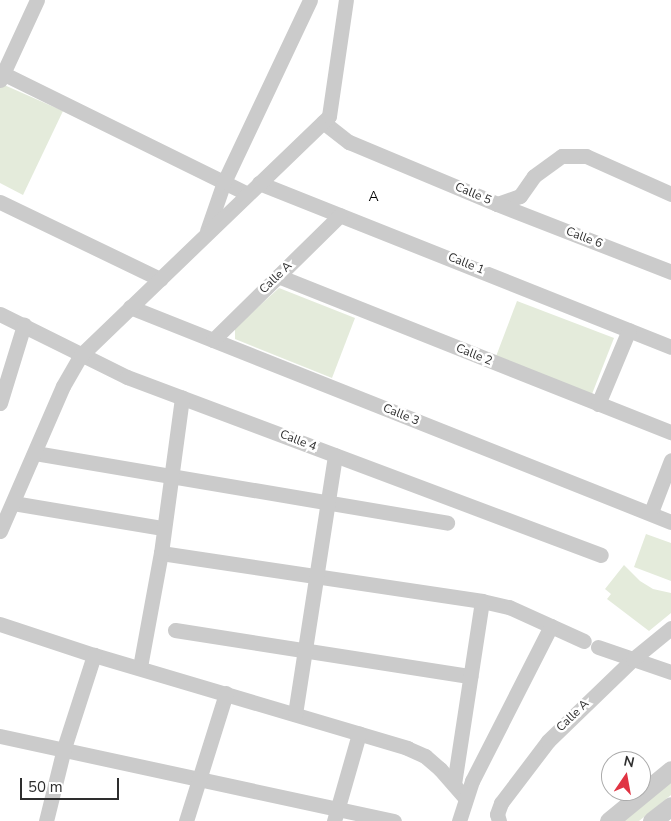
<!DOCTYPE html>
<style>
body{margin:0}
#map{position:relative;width:671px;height:821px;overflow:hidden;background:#fff;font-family:"Nunito Sans",sans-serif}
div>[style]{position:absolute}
.green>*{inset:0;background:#e4ebdb}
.minor>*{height:15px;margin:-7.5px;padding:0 7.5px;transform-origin:7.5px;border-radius:7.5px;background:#cbcbcb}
.tertiary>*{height:19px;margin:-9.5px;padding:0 9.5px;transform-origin:9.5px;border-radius:9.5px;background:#cbcbcb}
span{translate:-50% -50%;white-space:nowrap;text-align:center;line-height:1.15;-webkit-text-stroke:5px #fff;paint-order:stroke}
.street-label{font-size:12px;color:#2e2e2e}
.neighbourhood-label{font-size:14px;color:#000;letter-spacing:1px}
.north{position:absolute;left:601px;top:751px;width:50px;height:50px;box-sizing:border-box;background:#fff;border:1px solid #ababab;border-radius:50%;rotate:12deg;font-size:14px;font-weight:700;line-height:20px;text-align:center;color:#2e2e2e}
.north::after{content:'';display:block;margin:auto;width:18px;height:22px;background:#e03443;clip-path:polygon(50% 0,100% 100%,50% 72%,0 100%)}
.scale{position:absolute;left:20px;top:778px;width:99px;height:22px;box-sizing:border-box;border:2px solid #2e2e2e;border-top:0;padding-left:6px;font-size:15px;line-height:18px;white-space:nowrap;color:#2e2e2e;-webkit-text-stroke:4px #fff;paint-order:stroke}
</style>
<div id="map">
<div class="green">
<i style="clip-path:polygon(2px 84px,63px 111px,23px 195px,0 183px,0 88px)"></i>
<i style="clip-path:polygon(279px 288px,355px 318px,332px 378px,235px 339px,235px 328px)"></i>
<i style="clip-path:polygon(517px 301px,614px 338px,592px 394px,495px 359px)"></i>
<i style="clip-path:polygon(646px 534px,671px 543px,671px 581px,634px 567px)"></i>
<i style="clip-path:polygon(624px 565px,640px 581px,653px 589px,671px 593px,671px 613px,649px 631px,607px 599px,611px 594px,605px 589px)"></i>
<i style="clip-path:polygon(671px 781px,671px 795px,639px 821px,624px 821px)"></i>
</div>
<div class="minor">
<i style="left:0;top:72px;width:276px;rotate:26.2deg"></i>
<i style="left:0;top:80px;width:88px;rotate:-65.2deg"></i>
<i style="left:323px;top:122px;width:33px;rotate:38deg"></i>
<i style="left:349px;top:142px;width:160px;rotate:22.7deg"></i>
<i style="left:497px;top:204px;width:24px;rotate:-19deg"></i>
<i style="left:520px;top:196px;width:24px;rotate:-55deg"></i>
<i style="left:534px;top:176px;width:34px;rotate:-36deg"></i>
<i style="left:562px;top:156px;width:24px"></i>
<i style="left:586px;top:156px;width:93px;rotate:24.1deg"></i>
<i style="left:259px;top:183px;width:443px;rotate:21.7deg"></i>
<i style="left:0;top:202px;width:178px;rotate:25.7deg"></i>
<i style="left:497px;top:204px;width:187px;rotate:21.3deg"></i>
<i style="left:207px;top:231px;width:52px;rotate:-70.9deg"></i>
<i style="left:224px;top:182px;width:201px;rotate:-64.7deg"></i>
<i style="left:278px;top:276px;width:423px;rotate:21.7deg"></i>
<i style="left:130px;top:307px;width:582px;rotate:21.67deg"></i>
<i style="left:0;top:314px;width:142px;rotate:26.4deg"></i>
<i style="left:127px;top:377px;width:506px;rotate:20.58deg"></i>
<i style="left:213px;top:340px;width:178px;rotate:-44.5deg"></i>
<i style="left:0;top:403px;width:82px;rotate:-72.9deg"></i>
<i style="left:598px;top:404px;width:80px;rotate:-67.3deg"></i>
<i style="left:35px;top:453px;width:418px;rotate:9.6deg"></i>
<i style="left:13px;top:503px;width:152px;rotate:9.5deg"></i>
<i style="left:653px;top:507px;width:50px;rotate:-69deg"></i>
<i style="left:0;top:531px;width:158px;rotate:-66.5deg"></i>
<i style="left:63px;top:386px;width:36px;rotate:-60deg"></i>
<i style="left:81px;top:355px;width:344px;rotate:-43.9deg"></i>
<i style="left:329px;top:116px;width:117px;rotate:-81.7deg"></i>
<i style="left:161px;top:553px;width:325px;rotate:8.5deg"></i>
<i style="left:482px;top:601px;width:28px;rotate:13deg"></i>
<i style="left:509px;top:607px;width:82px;rotate:24.4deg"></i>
<i style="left:0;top:624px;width:99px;rotate:18.3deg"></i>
<i style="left:94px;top:655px;width:327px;rotate:16.5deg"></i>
<i style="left:407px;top:748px;width:20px;rotate:24deg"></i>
<i style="left:425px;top:756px;width:20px;rotate:41deg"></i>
<i style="left:440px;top:769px;width:38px;rotate:49deg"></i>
<i style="left:175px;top:630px;width:299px;rotate:8.9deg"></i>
<i style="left:598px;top:647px;width:77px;rotate:18.9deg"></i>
<i style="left:140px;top:667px;width:116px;rotate:-79.6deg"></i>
<i style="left:161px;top:553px;width:157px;rotate:-82.3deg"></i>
<i style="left:295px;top:714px;width:262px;rotate:-81.2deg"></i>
<i style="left:0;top:736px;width:403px;rotate:12.2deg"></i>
<i style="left:454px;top:784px;width:185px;rotate:-81.3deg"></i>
<i style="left:46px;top:821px;width:75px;rotate:-76.1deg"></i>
<i style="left:64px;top:748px;width:98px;rotate:-72.1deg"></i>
<i style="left:186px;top:821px;width:134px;rotate:-72.6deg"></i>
<i style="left:334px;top:821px;width:91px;rotate:-74deg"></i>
<i style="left:459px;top:821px;width:42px;rotate:-72deg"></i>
<i style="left:472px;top:781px;width:174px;rotate:-63deg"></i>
<i style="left:499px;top:821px;width:7px;rotate:-106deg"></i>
<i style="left:497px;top:814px;width:12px;rotate:-70deg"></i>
<i style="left:501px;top:803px;width:78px;rotate:-52.8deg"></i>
<i style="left:548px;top:741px;width:118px;rotate:-44deg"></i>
<i style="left:633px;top:659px;width:49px;rotate:-39.2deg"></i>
</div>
<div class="tertiary">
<i style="left:609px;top:821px;width:80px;rotate:-39.4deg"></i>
<i style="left:652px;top:821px;width:24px;rotate:-38deg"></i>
</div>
<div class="street-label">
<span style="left:473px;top:194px;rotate:23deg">Calle 5</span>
<span style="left:584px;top:238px;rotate:21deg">Calle 6</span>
<span style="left:466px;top:264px;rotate:22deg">Calle 1</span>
<span style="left:276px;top:278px;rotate:-44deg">Calle A</span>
<span style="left:474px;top:355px;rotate:22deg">Calle 2</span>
<span style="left:401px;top:415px;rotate:22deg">Calle 3</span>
<span style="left:298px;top:441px;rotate:21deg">Calle 4</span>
<span style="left:573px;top:716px;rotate:-44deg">Calle A</span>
</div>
<div class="neighbourhood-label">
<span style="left:374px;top:197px">A</span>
</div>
<div class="north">N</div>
<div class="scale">50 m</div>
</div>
